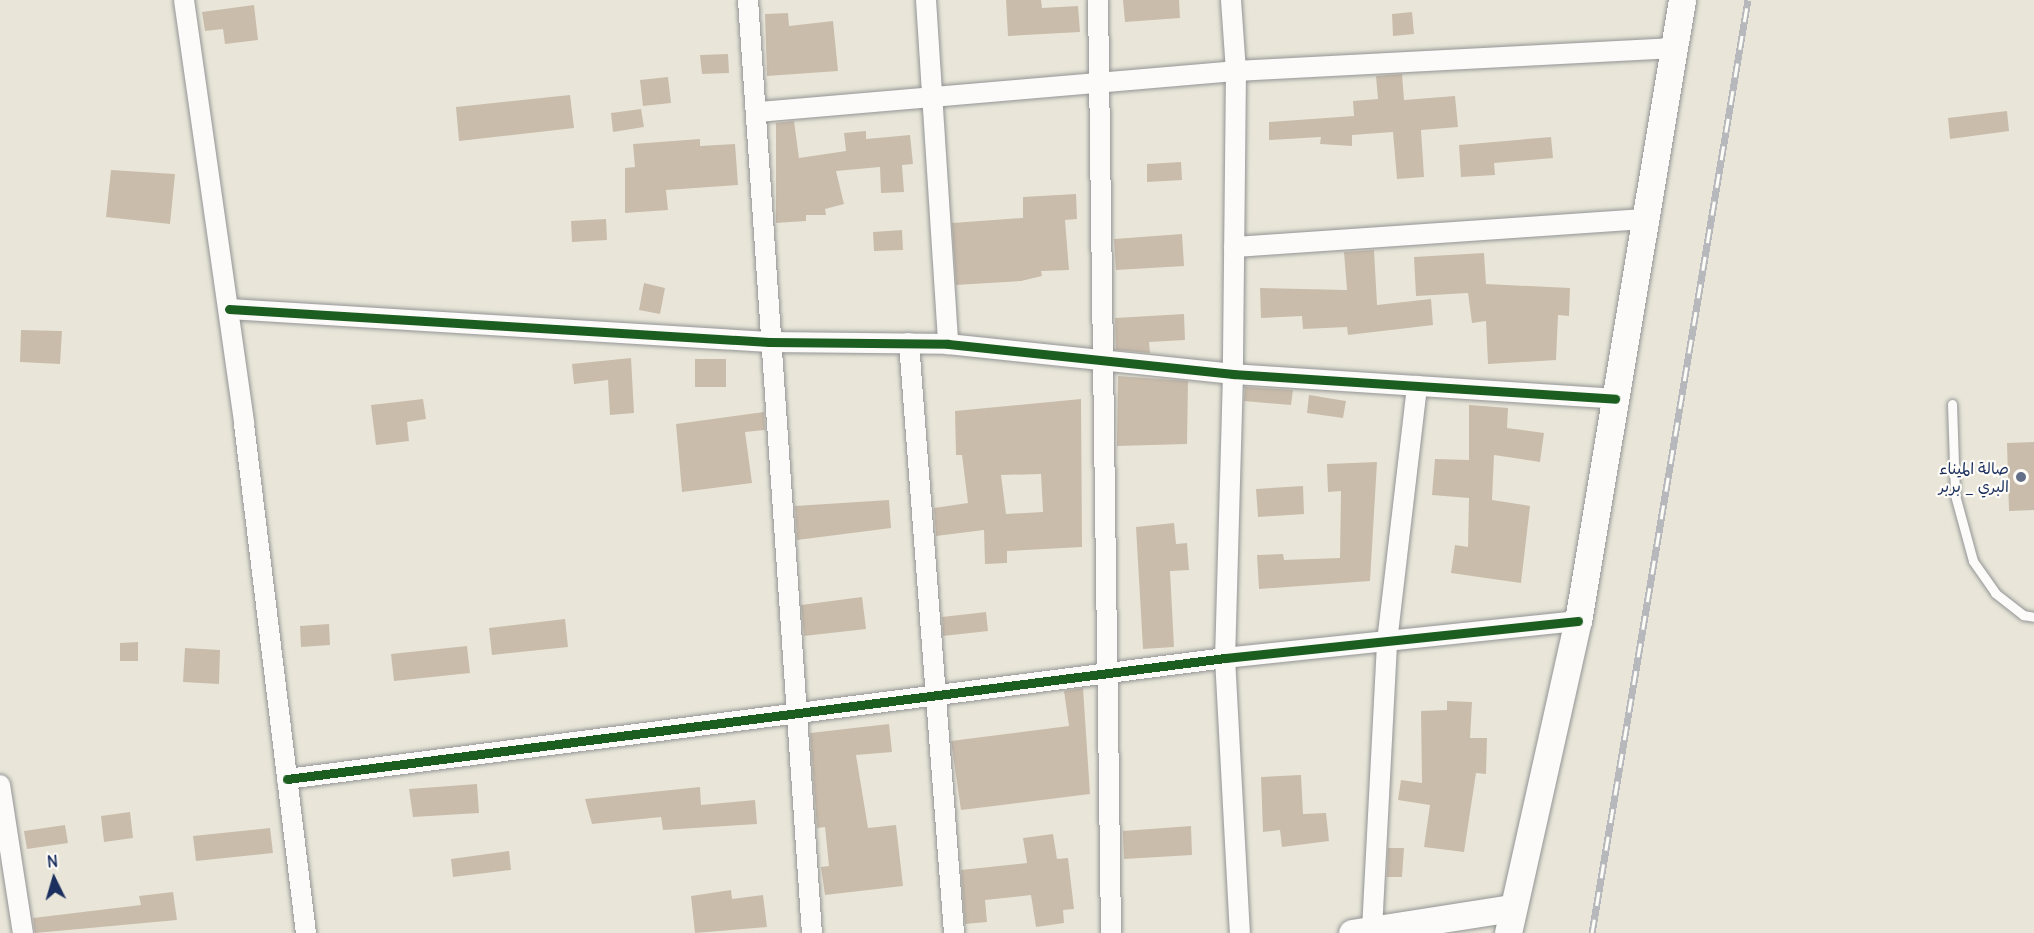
<!DOCTYPE html>
<meta charset="utf-8">
<style>
body{margin:0}
#map{position:relative;width:2034px;height:933px;overflow:hidden;background:#e9e6d9;font-family:Delius,"Playpen Sans Arabic",sans-serif}
div>[style]{position:absolute}
.building>*{inset:0;background:#cabcab}
.roads{filter:drop-shadow(0 0 2px #939595) drop-shadow(0 0 2px #939595)}
.lane>*{height:9px;margin:-4.5px;padding:0 4.5px;transform-origin:4.5px;border-radius:4.5px;background:#fcfbf9}
.street>*{height:20px;margin:-10px;padding:0 10px;transform-origin:10px;border-radius:10px;background:#fcfbf9}
.secondary>*{height:27px;margin:-13.5px;padding:0 13.5px;transform-origin:13.5px;border-radius:13.5px;background:#fcfbf9}
.rail>*{height:7px;margin-top:-3.5px;transform-origin:0;background:repeating-linear-gradient(90deg,#fdfcf7 0 14px,#b6b8bb 0 28px);box-sizing:border-box;border-block:2px solid #b6b8bb}
.cycleway>*{height:9px;margin:-4.5px;padding:0 4.5px;transform-origin:4.5px;border-radius:4.5px;background:#1b5e20}
.dots>*{width:16px;height:16px;translate:-50% -50%;box-sizing:border-box;border:3px solid #fdfcf7;border-radius:50%}
span{translate:-50% -50%;white-space:nowrap;text-align:center;line-height:1.15;-webkit-text-stroke:4.5px #fdfcf7;paint-order:stroke}
.poi-label{font-size:16px;color:#1b2f5e}
.right{translate:-100% -50%;text-align:right}
.north{position:absolute;left:24px;top:849px;width:60px;height:60px;-webkit-text-stroke:4px #fdfcf7;paint-order:stroke;rotate:355deg;font-size:16px;font-weight:700;line-height:24px;text-align:center;color:#1b2f5e}
.north::after{content:'';display:block;margin:auto;width:21px;height:27px;background:#1b2f5e;clip-path:polygon(50% 0,100% 100%,50% 72%,0 100%)}
</style>
<div id="map">
<div class="building">
<i style="clip-path:polygon(1006px 0,1041px 0,1042px 8px,1078px 6px,1080px 32px,1008px 36px)"></i>
<i style="clip-path:polygon(1123px 0,1179px 0,1180px 18px,1125px 22px)"></i>
<i style="clip-path:polygon(254px 5px,258px 40px,225px 44px,223px 29px,205px 31px,202px 12px)"></i>
<i style="clip-path:polygon(1412px 12px,1414px 34px,1393px 36px,1392px 14px)"></i>
<i style="clip-path:polygon(788px 13px,789px 26px,833px 21px,838px 71px,767px 76px,765px 14px)"></i>
<i style="clip-path:polygon(728px 54px,729px 73px,702px 74px,700px 55px)"></i>
<i style="clip-path:polygon(1402px 74px,1404px 100px,1455px 96px,1458px 127px,1421px 130px,1424px 177px,1397px 179px,1393px 132px,1352px 135px,1352px 146px,1320px 144px,1321px 137px,1269px 140px,1269px 122px,1354px 116px,1353px 101px,1378px 99px,1376px 76px)"></i>
<i style="clip-path:polygon(668px 77px,671px 103px,643px 106px,640px 80px)"></i>
<i style="clip-path:polygon(570px 95px,574px 128px,459px 141px,456px 107px)"></i>
<i style="clip-path:polygon(641px 109px,644px 127px,613px 132px,611px 113px)"></i>
<i style="clip-path:polygon(2007px 111px,2009px 131px,1950px 139px,1948px 118px)"></i>
<i style="clip-path:polygon(794px 121px,799px 158px,846px 151px,844px 133px,866px 131px,866px 139px,910px 135px,913px 164px,902px 165px,904px 192px,881px 193px,880px 167px,836px 171px,844px 204px,825px 209px,826px 215px,806px 215px,806px 221px,776px 223px,776px 123px)"></i>
<i style="clip-path:polygon(1551px 137px,1553px 158px,1494px 163px,1495px 175px,1461px 177px,1459px 145px)"></i>
<i style="clip-path:polygon(700px 139px,700px 146px,735px 144px,738px 185px,666px 190px,668px 210px,625px 213px,625px 168px,635px 167px,633px 144px)"></i>
<i style="clip-path:polygon(1181px 162px,1182px 180px,1147px 182px,1147px 164px)"></i>
<i style="clip-path:polygon(111px 170px,175px 174px,170px 224px,106px 217px)"></i>
<i style="clip-path:polygon(1076px 194px,1077px 219px,1065px 220px,1069px 270px,1041px 271px,1042px 276px,1021px 281px,956px 285px,952px 223px,1023px 218px,1023px 197px)"></i>
<i style="clip-path:polygon(606px 219px,607px 240px,572px 242px,571px 221px)"></i>
<i style="clip-path:polygon(902px 230px,903px 250px,874px 251px,873px 232px)"></i>
<i style="clip-path:polygon(1182px 234px,1184px 266px,1116px 270px,1114px 239px)"></i>
<i style="clip-path:polygon(1374px 250px,1377px 305px,1431px 299px,1433px 325px,1348px 335px,1347px 327px,1303px 329px,1302px 316px,1261px 318px,1260px 288px,1347px 290px,1344px 252px)"></i>
<i style="clip-path:polygon(1484px 253px,1486px 284px,1570px 288px,1569px 316px,1558px 315px,1556px 360px,1488px 364px,1486px 321px,1472px 323px,1468px 293px,1416px 296px,1414px 257px)"></i>
<i style="clip-path:polygon(644px 283px,665px 288px,660px 314px,639px 310px)"></i>
<i style="clip-path:polygon(1184px 314px,1185px 340px,1149px 342px,1150px 353px,1116px 350px,1115px 318px)"></i>
<i style="clip-path:polygon(21px 330px,62px 331px,60px 364px,20px 362px)"></i>
<i style="clip-path:polygon(631px 358px,634px 413px,610px 415px,608px 380px,574px 384px,572px 364px)"></i>
<i style="clip-path:polygon(695px 359px,726px 359px,726px 387px,695px 387px)"></i>
<i style="clip-path:polygon(1118px 376px,1188px 381px,1187px 444px,1117px 446px)"></i>
<i style="clip-path:polygon(1245px 387px,1293px 390px,1291px 405px,1244px 401px)"></i>
<i style="clip-path:polygon(1309px 395px,1346px 401px,1343px 418px,1307px 413px)"></i>
<i style="clip-path:polygon(423px 399px,426px 419px,407px 422px,409px 441px,376px 445px,371px 405px)"></i>
<i style="clip-path:polygon(evenodd,1081px 399px,1082px 547px,1007px 551px,1007px 563px,985px 564px,984px 530px,936px 536px,934px 508px,968px 503px,962px 455px,956px 455px,955px 411px,1081px 399px,1041px 474px,1043px 512px,1006px 514px,1001px 475px,1041px 474px)"></i>
<i style="clip-path:polygon(1469px 405px,1508px 408px,1507px 428px,1544px 433px,1540px 462px,1494px 455px,1492px 500px,1530px 506px,1521px 583px,1451px 573px,1455px 545px,1468px 547px,1469px 498px,1432px 495px,1435px 459px,1469px 460px)"></i>
<i style="clip-path:polygon(764px 412px,765px 430px,745px 432px,752px 483px,682px 492px,676px 424px)"></i>
<i style="clip-path:polygon(2034px 442px,2034px 510px,2009px 511px,2007px 443px)"></i>
<i style="clip-path:polygon(1377px 462px,1370px 581px,1259px 589px,1257px 555px,1283px 554px,1284px 560px,1340px 558px,1341px 491px,1328px 492px,1327px 464px)"></i>
<i style="clip-path:polygon(1303px 486px,1304px 514px,1258px 517px,1256px 489px)"></i>
<i style="clip-path:polygon(889px 500px,891px 528px,797px 540px,795px 506px)"></i>
<i style="clip-path:polygon(1174px 523px,1176px 544px,1187px 543px,1189px 570px,1170px 571px,1174px 647px,1143px 649px,1136px 527px)"></i>
<i style="clip-path:polygon(862px 597px,866px 629px,804px 636px,801px 605px)"></i>
<i style="clip-path:polygon(986px 612px,988px 631px,943px 636px,942px 617px)"></i>
<i style="clip-path:polygon(565px 619px,568px 647px,492px 655px,489px 628px)"></i>
<i style="clip-path:polygon(329px 624px,330px 645px,301px 647px,300px 626px)"></i>
<i style="clip-path:polygon(138px 642px,138px 661px,120px 661px,120px 643px)"></i>
<i style="clip-path:polygon(467px 646px,470px 673px,394px 681px,391px 654px)"></i>
<i style="clip-path:polygon(185px 648px,220px 650px,219px 684px,183px 682px)"></i>
<i style="clip-path:polygon(1083px 688px,1090px 794px,961px 810px,951px 741px,1069px 726px,1064px 691px)"></i>
<i style="clip-path:polygon(1447px 701px,1472px 702px,1470px 738px,1487px 738px,1486px 774px,1476px 773px,1464px 852px,1424px 847px,1430px 805px,1398px 800px,1401px 780px,1422px 783px,1421px 711px,1447px 710px)"></i>
<i style="clip-path:polygon(889px 724px,892px 752px,856px 755px,868px 828px,896px 825px,903px 886px,825px 895px,821px 867px,829px 866px,825px 827px,817px 828px,810px 733px)"></i>
<i style="clip-path:polygon(1301px 775px,1303px 814px,1326px 813px,1329px 841px,1282px 847px,1280px 830px,1263px 832px,1261px 777px)"></i>
<i style="clip-path:polygon(477px 784px,479px 813px,413px 817px,409px 789px)"></i>
<i style="clip-path:polygon(700px 787px,701px 805px,755px 800px,757px 824px,663px 830px,661px 817px,592px 824px,585px 799px)"></i>
<i style="clip-path:polygon(130px 812px,133px 838px,104px 842px,101px 816px)"></i>
<i style="clip-path:polygon(65px 825px,68px 843px,27px 849px,24px 831px)"></i>
<i style="clip-path:polygon(1191px 826px,1192px 855px,1124px 859px,1123px 831px)"></i>
<i style="clip-path:polygon(270px 828px,273px 853px,196px 861px,193px 836px)"></i>
<i style="clip-path:polygon(1053px 834px,1057px 859px,1068px 858px,1074px 909px,1063px 910px,1064px 923px,1036px 927px,1031px 895px,985px 900px,987px 922px,965px 924px,961px 870px,1027px 863px,1023px 838px)"></i>
<i style="clip-path:polygon(1388px 848px,1404px 848px,1402px 877px,1387px 877px)"></i>
<i style="clip-path:polygon(509px 851px,511px 870px,453px 877px,451px 859px)"></i>
<i style="clip-path:polygon(731px 890px,732px 899px,763px 895px,767px 927px,695px 933px,691px 896px)"></i>
<i style="clip-path:polygon(173px 892px,177px 920px,35px 933px,33px 918px,141px 905px,139px 896px)"></i>
</div>
<div class="roads">
<div class="lane">
<i style="left:1952px;top:404px;width:91px;rotate:88.1deg"></i>
<i style="left:1955px;top:495px;width:68px;rotate:74.7deg"></i>
<i style="left:1973px;top:561px;width:39px;rotate:55deg"></i>
<i style="left:1995px;top:593px;width:36px;rotate:38deg"></i>
<i style="left:2023px;top:615px;width:11px;rotate:10deg"></i>
</div>
<div class="street">
<i style="left:184px;top:0;width:428px;rotate:81.9deg"></i>
<i style="left:244px;top:424px;width:513px;rotate:83.06deg"></i>
<i style="left:748px;top:0;width:935px;rotate:86.08deg"></i>
<i style="left:926px;top:0;width:345px;rotate:86.3deg"></i>
<i style="left:1098px;top:0;width:933px;rotate:89.2deg"></i>
<i style="left:1231px;top:0;width:71px;rotate:86deg"></i>
<i style="left:1236px;top:71px;width:303px;rotate:90.6deg"></i>
<i style="left:1233px;top:374px;width:284px;rotate:91.6deg"></i>
<i style="left:1225px;top:658px;width:275px;rotate:86.9deg"></i>
<i style="left:758px;top:112px;width:480px;rotate:-4.9deg"></i>
<i style="left:1236px;top:71px;width:439px;rotate:-3deg"></i>
<i style="left:1234px;top:247px;width:412px;rotate:-3.9deg"></i>
<i style="left:229px;top:309px;width:541px;rotate:3.5deg"></i>
<i style="left:769px;top:342px;width:179px;rotate:0.6deg"></i>
<i style="left:948px;top:344px;width:287px;rotate:6deg"></i>
<i style="left:1233px;top:374px;width:383px;rotate:3.7deg"></i>
<i style="left:909px;top:343px;width:592px;rotate:85.64deg"></i>
<i style="left:287px;top:779px;width:946px;rotate:-7.35deg"></i>
<i style="left:1225px;top:658px;width:355px;rotate:-6deg"></i>
<i style="left:0;top:785px;width:150px;rotate:81.2deg"></i>
<i style="left:1372px;top:930px;width:288px;rotate:-87deg"></i>
<i style="left:1387px;top:642px;width:258px;rotate:-83.3deg"></i>
</div>
<div class="secondary">
<i style="left:1352px;top:933px;width:162px;rotate:-8.9deg"></i>
<i style="left:1508px;top:933px;width:320px;rotate:-77.4deg"></i>
<i style="left:1578px;top:621px;width:630px;rotate:-80.49deg"></i>
</div>
</div>
<div class="rail">
<i style="left:1592px;top:933px;width:946px;rotate:-80.51deg"></i>
</div>
<div class="cycleway">
<i style="left:229px;top:309px;width:541px;rotate:3.5deg"></i>
<i style="left:769px;top:342px;width:179px;rotate:0.6deg"></i>
<i style="left:948px;top:344px;width:287px;rotate:6deg"></i>
<i style="left:1233px;top:374px;width:383px;rotate:3.7deg"></i>
<i style="left:287px;top:779px;width:946px;rotate:-7.35deg"></i>
<i style="left:1225px;top:658px;width:355px;rotate:-6deg"></i>
</div>
<div class="dots">
<i style="left:2021px;top:477px;background:#636f89"></i>
</div>
<div class="poi-label">
<span class="right" style="left:2009px;top:477px">صالة الميناء<br>البري _ بربر</span>
</div>
<div class="north">N</div>
</div>
